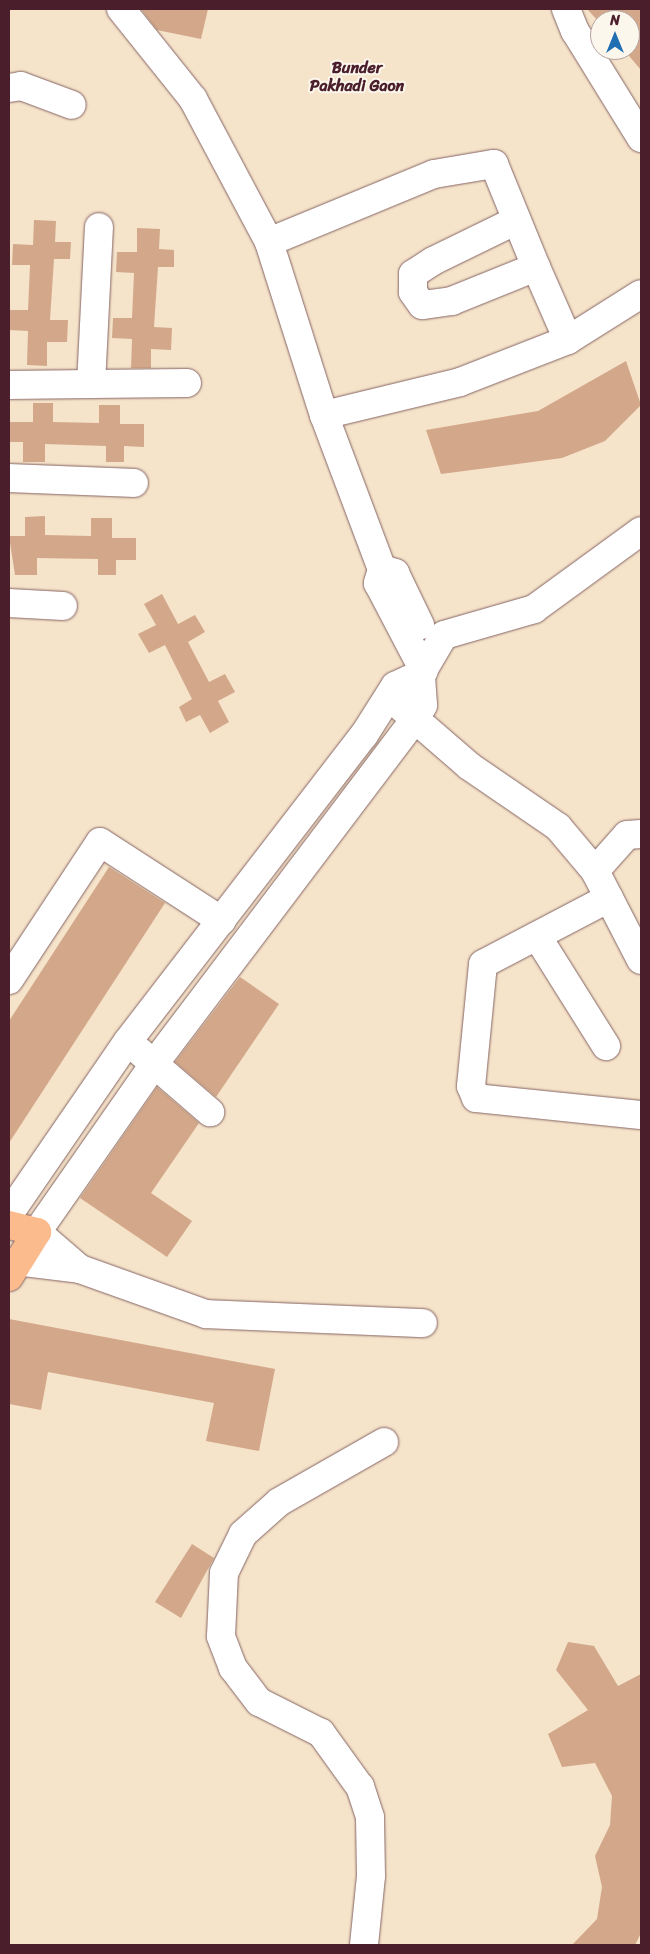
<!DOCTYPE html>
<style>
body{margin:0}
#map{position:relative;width:650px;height:1954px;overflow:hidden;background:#f5e3ca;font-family:Sriracha,sans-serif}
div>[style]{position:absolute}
.building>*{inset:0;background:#d3a88a}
.roads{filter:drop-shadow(0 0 1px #866463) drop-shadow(0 0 1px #866463)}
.minor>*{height:28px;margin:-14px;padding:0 14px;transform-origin:14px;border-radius:14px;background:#fff}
.major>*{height:28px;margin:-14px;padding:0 14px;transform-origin:14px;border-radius:14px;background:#fbbb8d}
span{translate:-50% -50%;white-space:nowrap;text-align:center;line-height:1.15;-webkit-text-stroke:4px #fbf7ec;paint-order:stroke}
.neighbourhood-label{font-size:16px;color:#4a1f2b;font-weight:700}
.frame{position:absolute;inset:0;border:10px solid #4a1f2b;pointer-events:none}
.north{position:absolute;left:590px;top:10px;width:50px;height:50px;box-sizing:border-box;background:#fbf7ec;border:1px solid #b4a19f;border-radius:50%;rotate:0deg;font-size:14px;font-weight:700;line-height:20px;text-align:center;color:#4a1f2b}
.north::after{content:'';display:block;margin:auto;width:18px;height:22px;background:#1f6fb2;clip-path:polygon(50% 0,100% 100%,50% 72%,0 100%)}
</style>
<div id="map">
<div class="building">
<i style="clip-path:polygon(141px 9px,208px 9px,201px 39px,157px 30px)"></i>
<i style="clip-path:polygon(587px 9px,641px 9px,641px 70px,624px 50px,630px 50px,630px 20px,600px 23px)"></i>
<i style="clip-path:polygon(34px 220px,56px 221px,55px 242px,71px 242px,70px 259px,54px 259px,50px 320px,68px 320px,67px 342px,47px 342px,47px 366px,27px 365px,28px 331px,9px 330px,9px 310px,28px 310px,30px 265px,12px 265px,13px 244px,33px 245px)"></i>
<i style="clip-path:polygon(137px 228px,160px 229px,159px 249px,174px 250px,174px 267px,158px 267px,154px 327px,172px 328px,171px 350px,151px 349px,151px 368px,131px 368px,132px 339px,112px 338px,113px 318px,132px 318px,134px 273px,116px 272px,117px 252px,137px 252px)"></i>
<i style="clip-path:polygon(626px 361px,641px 405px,605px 441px,562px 458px,441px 474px,426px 430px,538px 411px)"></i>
<i style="clip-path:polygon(33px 403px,53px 403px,53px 422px,99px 423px,99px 405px,120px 405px,120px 424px,144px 424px,144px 447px,124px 446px,124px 462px,106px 462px,106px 446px,45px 444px,45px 462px,23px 462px,23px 442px,9px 442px,9px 422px,33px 422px)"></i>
<i style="clip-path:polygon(45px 516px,45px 535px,91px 536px,91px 518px,112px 518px,112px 538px,136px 538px,136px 560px,116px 560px,116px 575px,98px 575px,98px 559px,37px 558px,37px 575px,15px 575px,9px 536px,25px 536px,25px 517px)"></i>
<i style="clip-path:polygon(162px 594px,178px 624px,195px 615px,205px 632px,188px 642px,209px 682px,225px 674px,235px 692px,218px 701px,229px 722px,210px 733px,200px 715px,186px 722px,179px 707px,192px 699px,165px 645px,149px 653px,138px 634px,156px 625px,144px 604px)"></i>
<i style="clip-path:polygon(109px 867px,165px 903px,9px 1143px,9px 1021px)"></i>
<i style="clip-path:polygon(240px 977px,279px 1004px,216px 1097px,175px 1062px)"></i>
<i style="clip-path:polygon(157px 1087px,199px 1123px,151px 1193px,192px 1221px,167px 1257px,80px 1198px)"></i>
<i style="clip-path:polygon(9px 1319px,275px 1369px,259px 1451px,206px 1441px,214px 1403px,48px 1372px,41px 1410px,9px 1404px)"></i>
<i style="clip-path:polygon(192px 1544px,214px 1558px,181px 1618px,155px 1602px)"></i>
<i style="clip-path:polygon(568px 1642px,594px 1646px,618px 1686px,641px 1674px,641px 1933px,635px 1945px,572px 1945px,597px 1919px,602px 1887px,595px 1856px,610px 1825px,612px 1796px,595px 1763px,562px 1767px,548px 1734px,588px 1710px,556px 1670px)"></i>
</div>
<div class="roads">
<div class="minor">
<i style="left:121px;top:9px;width:115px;rotate:51.3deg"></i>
<i style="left:193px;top:99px;width:162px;rotate:62deg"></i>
<i style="left:269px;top:242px;width:182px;rotate:72.4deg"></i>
<i style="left:324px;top:415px;width:165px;rotate:69.4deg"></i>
<i style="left:382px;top:569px;width:15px;rotate:106deg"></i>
<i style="left:378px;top:583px;width:99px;rotate:62.4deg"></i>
<i style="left:566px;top:9px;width:24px;rotate:68deg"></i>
<i style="left:575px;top:31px;width:126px;rotate:58.3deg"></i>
<i style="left:9px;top:88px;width:12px;rotate:-9deg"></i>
<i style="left:21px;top:86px;width:54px;rotate:20.4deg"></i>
<i style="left:269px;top:242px;width:178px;rotate:-22.4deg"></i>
<i style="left:434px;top:174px;width:61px;rotate:-9.5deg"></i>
<i style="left:494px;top:164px;width:111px;rotate:67.8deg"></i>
<i style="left:568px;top:340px;width:86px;rotate:-32.2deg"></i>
<i style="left:91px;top:384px;width:96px;rotate:-0.6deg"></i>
<i style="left:9px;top:385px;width:82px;rotate:-0.7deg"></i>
<i style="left:91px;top:384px;width:157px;rotate:-87.1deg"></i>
<i style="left:324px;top:415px;width:140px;rotate:-13.6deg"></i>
<i style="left:460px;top:382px;width:116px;rotate:-21.3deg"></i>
<i style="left:568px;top:340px;width:80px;rotate:-113.7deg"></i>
<i style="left:536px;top:267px;width:91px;rotate:158deg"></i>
<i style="left:452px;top:301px;width:30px;rotate:172deg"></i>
<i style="left:422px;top:305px;width:16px;rotate:-125deg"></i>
<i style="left:413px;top:292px;width:18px;rotate:-90deg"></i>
<i style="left:413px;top:274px;width:24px;rotate:-33deg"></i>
<i style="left:433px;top:261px;width:93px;rotate:-26deg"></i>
<i style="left:9px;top:478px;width:125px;rotate:2.3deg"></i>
<i style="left:382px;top:569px;width:14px;rotate:17deg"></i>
<i style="left:395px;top:573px;width:58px;rotate:64.3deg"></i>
<i style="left:9px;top:603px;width:54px;rotate:3.2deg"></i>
<i style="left:401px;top:707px;width:90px;rotate:40.9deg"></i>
<i style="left:469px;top:766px;width:108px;rotate:34.4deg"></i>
<i style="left:558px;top:827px;width:57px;rotate:49.9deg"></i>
<i style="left:595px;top:871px;width:100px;rotate:62.7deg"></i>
<i style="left:595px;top:871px;width:48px;rotate:-48.4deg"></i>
<i style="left:627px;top:835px;width:14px;rotate:-4deg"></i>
<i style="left:609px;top:898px;width:142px;rotate:152.4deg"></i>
<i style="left:483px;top:964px;width:123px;rotate:95.6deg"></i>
<i style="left:471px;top:1086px;width:13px;rotate:67deg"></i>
<i style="left:476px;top:1098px;width:166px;rotate:5.9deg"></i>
<i style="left:537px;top:936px;width:130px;rotate:57.9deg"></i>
<i style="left:9px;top:980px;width:165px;rotate:-56.6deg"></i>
<i style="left:100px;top:842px;width:145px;rotate:32.9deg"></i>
<i style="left:139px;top:1051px;width:94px;rotate:40.7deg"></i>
<i style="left:9px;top:1214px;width:210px;rotate:-55.5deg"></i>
<i style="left:128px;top:1041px;width:386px;rotate:-52.4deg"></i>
<i style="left:364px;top:735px;width:58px;rotate:-57.7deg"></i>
<i style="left:395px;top:686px;width:29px;rotate:-25deg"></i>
<i style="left:421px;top:674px;width:45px;rotate:-59.5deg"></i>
<i style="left:444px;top:635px;width:94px;rotate:-16.1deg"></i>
<i style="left:534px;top:609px;width:132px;rotate:-36.1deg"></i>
<i style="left:16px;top:1261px;width:64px;rotate:7.1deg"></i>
<i style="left:80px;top:1269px;width:134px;rotate:19.7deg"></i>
<i style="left:206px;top:1314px;width:217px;rotate:2.4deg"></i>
<i style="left:80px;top:1269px;width:57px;rotate:-139.3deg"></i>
<i style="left:37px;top:1232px;width:205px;rotate:-55.1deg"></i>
<i style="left:154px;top:1064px;width:433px;rotate:-52.9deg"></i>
<i style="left:415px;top:719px;width:16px;rotate:-60deg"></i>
<i style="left:423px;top:705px;width:31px;rotate:-94deg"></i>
<i style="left:364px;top:1945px;width:69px;rotate:-84.2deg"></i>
<i style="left:371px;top:1876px;width:59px;rotate:-91deg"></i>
<i style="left:370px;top:1817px;width:32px;rotate:-108deg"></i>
<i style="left:360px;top:1787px;width:67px;rotate:-125.8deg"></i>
<i style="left:321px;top:1733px;width:69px;rotate:-153.4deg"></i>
<i style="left:259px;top:1702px;width:43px;rotate:-127.4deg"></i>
<i style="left:233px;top:1668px;width:34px;rotate:-111deg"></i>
<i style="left:221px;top:1636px;width:63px;rotate:-87.3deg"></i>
<i style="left:224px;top:1573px;width:43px;rotate:-64deg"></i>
<i style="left:243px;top:1534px;width:48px;rotate:-41.6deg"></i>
<i style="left:279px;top:1502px;width:121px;rotate:-29.7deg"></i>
</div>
<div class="major">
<i style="left:9px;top:1225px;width:29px;rotate:14deg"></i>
<i style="left:37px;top:1232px;width:53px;rotate:121.9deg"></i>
</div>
</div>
<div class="neighbourhood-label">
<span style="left:357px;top:77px">Bunder<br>Pakhadi Gaon</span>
</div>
<div class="frame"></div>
<div class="north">N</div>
</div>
